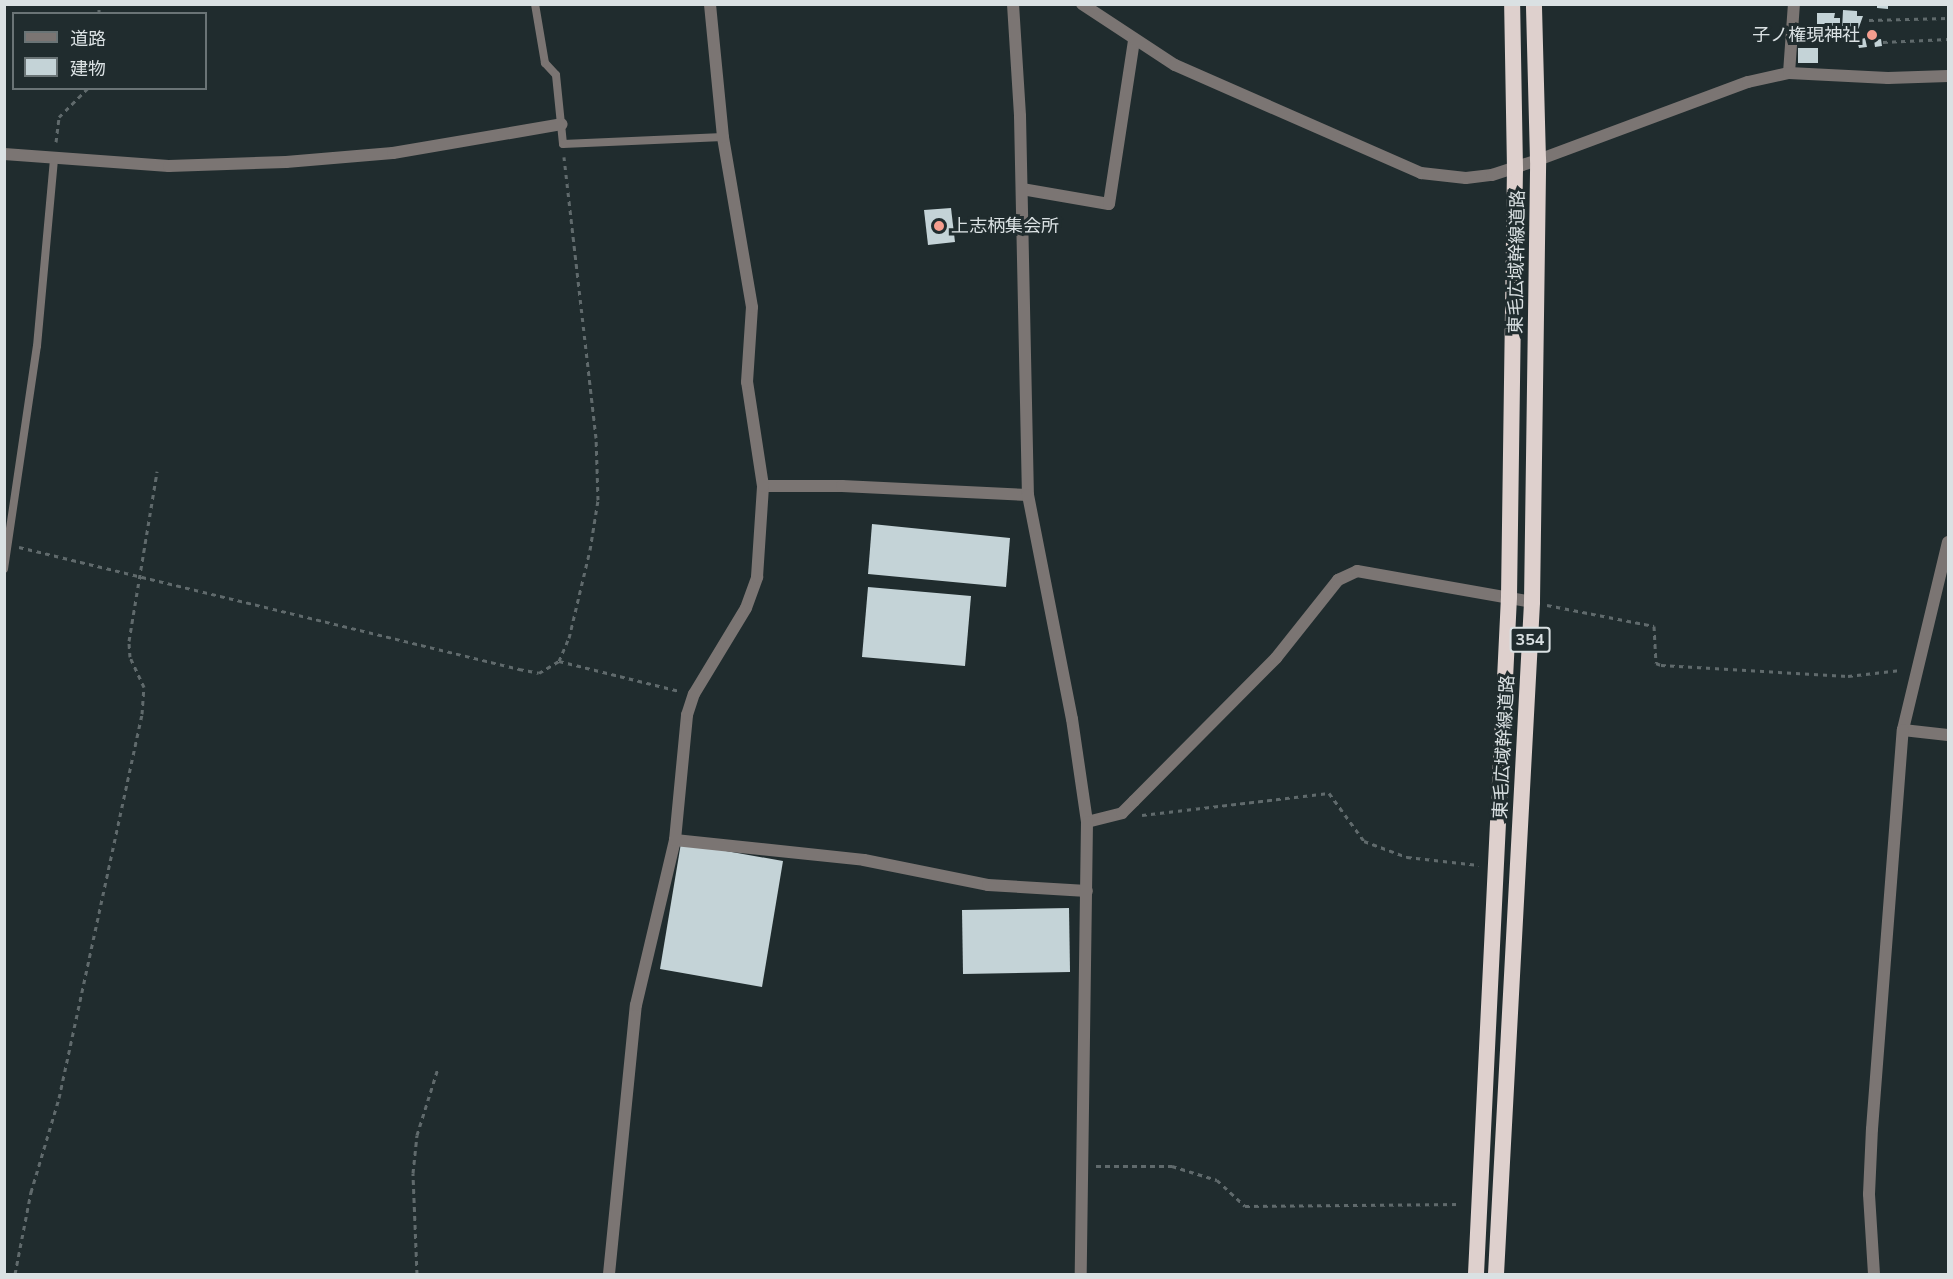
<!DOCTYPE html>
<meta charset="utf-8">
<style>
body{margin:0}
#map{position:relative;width:1953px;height:1279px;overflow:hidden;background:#202c2e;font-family:"Nunito Sans","Noto Sans JP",sans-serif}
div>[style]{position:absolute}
.building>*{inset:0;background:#c4d3d7}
.path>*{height:3px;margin-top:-1.5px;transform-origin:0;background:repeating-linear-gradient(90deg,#606a6c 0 4.5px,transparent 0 9px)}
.service>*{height:8px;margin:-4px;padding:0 4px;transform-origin:4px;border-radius:4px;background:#7b7573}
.minor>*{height:12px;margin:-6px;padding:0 6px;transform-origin:6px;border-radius:6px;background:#7b7573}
.tertiary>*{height:12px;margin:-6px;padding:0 6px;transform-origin:6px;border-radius:6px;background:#7b7573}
.trunk>*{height:16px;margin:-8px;padding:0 8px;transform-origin:8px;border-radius:8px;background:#ded0cd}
.dots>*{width:16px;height:16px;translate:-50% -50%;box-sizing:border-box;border:3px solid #202c2e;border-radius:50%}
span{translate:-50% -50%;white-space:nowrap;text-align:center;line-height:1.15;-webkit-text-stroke:6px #202c2e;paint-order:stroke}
.shield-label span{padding:2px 4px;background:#202c2e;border:2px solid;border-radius:4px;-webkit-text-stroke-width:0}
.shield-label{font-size:16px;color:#dae1e3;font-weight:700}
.poi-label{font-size:18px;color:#dae1e3}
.right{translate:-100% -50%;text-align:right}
.left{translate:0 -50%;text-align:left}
.street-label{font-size:18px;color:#dae1e3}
.frame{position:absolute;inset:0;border:6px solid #dae1e3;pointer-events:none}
.legend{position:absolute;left:12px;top:12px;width:195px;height:78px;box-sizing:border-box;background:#202c2e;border:2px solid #6a7476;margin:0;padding:8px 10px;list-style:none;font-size:18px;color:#dae1e3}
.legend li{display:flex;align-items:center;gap:12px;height:30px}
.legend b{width:30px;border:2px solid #6a7476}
</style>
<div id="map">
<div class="building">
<i style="clip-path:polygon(1877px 4px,1888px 4px,1888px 9px,1877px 8px)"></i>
<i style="clip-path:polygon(1843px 10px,1857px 11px,1857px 16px,1863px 16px,1858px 30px,1842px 30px)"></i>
<i style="clip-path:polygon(1817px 13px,1835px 13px,1834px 18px,1840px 18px,1840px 25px,1817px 27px)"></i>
<i style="clip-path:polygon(1865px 38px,1867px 47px,1859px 48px,1857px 40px)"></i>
<i style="clip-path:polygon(1881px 39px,1882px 46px,1875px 47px,1874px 40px)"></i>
<i style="clip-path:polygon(1798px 48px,1818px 48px,1818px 63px,1798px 63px)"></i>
<i style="clip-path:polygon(951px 208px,955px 242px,928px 245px,924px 210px)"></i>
<i style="clip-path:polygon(872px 524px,1010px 538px,1006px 587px,868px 574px)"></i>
<i style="clip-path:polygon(868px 587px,971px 596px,965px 666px,862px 657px)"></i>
<i style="clip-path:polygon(681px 843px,783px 861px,762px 987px,660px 969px)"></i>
<i style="clip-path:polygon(1069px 908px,1070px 972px,963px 974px,962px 910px)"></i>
</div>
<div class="path">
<i style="left:99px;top:14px;width:10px;rotate:-90deg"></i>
<i style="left:1869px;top:20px;width:79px;rotate:-1.5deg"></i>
<i style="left:1883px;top:42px;width:65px;rotate:-2.6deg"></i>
<i style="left:56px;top:142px;width:25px;rotate:-83deg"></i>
<i style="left:59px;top:117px;width:41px;rotate:-45deg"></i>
<i style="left:19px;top:547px;width:515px;rotate:13.71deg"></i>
<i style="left:519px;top:669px;width:20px;rotate:11deg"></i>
<i style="left:539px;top:673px;width:23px;rotate:-31deg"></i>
<i style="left:559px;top:661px;width:25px;rotate:-67deg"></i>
<i style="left:569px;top:638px;width:90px;rotate:-76.6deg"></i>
<i style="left:590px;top:550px;width:51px;rotate:-80.9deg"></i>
<i style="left:598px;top:500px;width:62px;rotate:-91.8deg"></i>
<i style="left:596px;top:438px;width:283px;rotate:-96.5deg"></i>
<i style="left:1547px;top:605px;width:109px;rotate:11.1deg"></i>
<i style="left:1654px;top:626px;width:37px;rotate:87deg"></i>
<i style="left:1656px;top:663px;width:5px;rotate:22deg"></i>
<i style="left:1661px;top:665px;width:187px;rotate:3.4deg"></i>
<i style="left:1848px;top:676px;width:53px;rotate:-6.5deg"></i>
<i style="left:559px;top:661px;width:124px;rotate:14deg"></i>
<i style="left:1142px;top:815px;width:188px;rotate:-6.7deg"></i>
<i style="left:1329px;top:793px;width:59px;rotate:53.9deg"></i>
<i style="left:1364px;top:841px;width:46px;rotate:20.4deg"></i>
<i style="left:1407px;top:857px;width:72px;rotate:6.3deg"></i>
<i style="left:1096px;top:1166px;width:76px"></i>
<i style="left:1172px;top:1166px;width:47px;rotate:17.3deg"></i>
<i style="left:1217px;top:1180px;width:38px;rotate:43deg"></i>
<i style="left:1245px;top:1206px;width:216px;rotate:-0.5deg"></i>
<i style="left:15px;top:1274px;width:84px;rotate:-79deg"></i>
<i style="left:31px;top:1192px;width:98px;rotate:-73.4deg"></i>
<i style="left:59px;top:1098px;width:393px;rotate:-77.8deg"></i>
<i style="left:142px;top:714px;width:27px;rotate:-86deg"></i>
<i style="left:144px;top:687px;width:33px;rotate:-115deg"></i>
<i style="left:130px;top:657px;width:16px;rotate:-94deg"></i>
<i style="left:129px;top:641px;width:172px;rotate:-80.6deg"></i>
<i style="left:417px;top:1274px;width:101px;rotate:-92.3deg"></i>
<i style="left:413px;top:1173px;width:38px;rotate:-84deg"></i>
<i style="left:417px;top:1135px;width:70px;rotate:-72.6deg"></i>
</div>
<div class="service">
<i style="left:535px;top:4px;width:60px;rotate:80.4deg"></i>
<i style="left:545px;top:63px;width:16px;rotate:47deg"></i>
<i style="left:556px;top:75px;width:69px;rotate:84.2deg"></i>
<i style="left:563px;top:144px;width:160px;rotate:-2.5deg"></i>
<i style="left:4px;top:569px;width:225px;rotate:-81.6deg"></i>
<i style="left:37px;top:346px;width:188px;rotate:-84.8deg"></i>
</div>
<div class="minor">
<i style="left:1789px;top:73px;width:69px;rotate:-85.9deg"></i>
<i style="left:4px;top:154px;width:165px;rotate:4.2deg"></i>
<i style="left:169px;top:166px;width:117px;rotate:-2deg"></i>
<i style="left:286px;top:162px;width:107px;rotate:-4.8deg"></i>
<i style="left:393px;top:153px;width:171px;rotate:-9.7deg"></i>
<i style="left:1538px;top:160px;width:224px;rotate:-20.4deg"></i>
<i style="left:1748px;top:82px;width:42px;rotate:-12.4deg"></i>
<i style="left:1789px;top:73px;width:99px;rotate:2.9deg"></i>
<i style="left:1888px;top:78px;width:60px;rotate:-1.9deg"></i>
<i style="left:1022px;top:189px;width:88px;rotate:9.8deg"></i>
<i style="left:1109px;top:204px;width:166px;rotate:-81.3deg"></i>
<i style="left:763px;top:486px;width:79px"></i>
<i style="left:842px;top:486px;width:186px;rotate:2.8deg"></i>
<i style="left:1948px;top:542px;width:193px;rotate:103.5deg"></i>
<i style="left:1903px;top:730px;width:45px;rotate:6.3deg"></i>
<i style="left:1087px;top:822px;width:36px;rotate:-14deg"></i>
<i style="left:1122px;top:813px;width:17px;rotate:-45deg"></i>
<i style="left:1134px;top:801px;width:202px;rotate:-45.2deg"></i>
<i style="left:1276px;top:658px;width:100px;rotate:-51.5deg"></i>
<i style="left:1338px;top:580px;width:21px;rotate:-25deg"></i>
<i style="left:1357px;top:571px;width:178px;rotate:10deg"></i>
<i style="left:675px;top:840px;width:190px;rotate:6deg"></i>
<i style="left:864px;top:860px;width:126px;rotate:11.4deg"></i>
<i style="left:988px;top:885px;width:99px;rotate:3.5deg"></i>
<i style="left:609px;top:1274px;width:270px;rotate:-84.3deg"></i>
<i style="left:636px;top:1005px;width:170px;rotate:-76.7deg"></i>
<i style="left:675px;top:840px;width:126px;rotate:-84.5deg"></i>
<i style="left:687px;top:715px;width:22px;rotate:-72deg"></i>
<i style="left:694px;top:694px;width:100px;rotate:-58.8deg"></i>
<i style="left:746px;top:608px;width:33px;rotate:-70deg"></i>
<i style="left:757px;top:577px;width:91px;rotate:-86.2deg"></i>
<i style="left:763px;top:486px;width:105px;rotate:-98.7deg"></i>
<i style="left:747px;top:382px;width:75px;rotate:-86.2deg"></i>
<i style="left:752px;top:307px;width:172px;rotate:-99.7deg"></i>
<i style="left:723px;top:137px;width:134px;rotate:-95.6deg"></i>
</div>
<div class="tertiary">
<i style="left:1013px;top:4px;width:112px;rotate:86.4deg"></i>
<i style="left:1020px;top:116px;width:379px;rotate:88.8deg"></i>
<i style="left:1028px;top:495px;width:228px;rotate:78.9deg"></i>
<i style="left:1072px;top:719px;width:104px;rotate:81.7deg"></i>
<i style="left:1087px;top:822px;width:452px;rotate:90.8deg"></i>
<i style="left:1082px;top:4px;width:111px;rotate:33.3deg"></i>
<i style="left:1175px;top:65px;width:269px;rotate:23.7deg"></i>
<i style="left:1421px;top:173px;width:45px;rotate:6.3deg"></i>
<i style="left:1466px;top:178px;width:26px;rotate:-7deg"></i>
<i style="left:1492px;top:175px;width:48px;rotate:-18.1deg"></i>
<i style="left:1874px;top:1274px;width:80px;rotate:-93.6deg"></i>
<i style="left:1869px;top:1194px;width:65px;rotate:-87.4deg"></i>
<i style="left:1872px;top:1129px;width:400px;rotate:-85.6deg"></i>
</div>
<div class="trunk">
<i style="left:1476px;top:1274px;width:678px;rotate:-87.21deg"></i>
<i style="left:1509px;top:597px;width:428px;rotate:-89.2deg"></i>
<i style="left:1515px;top:169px;width:165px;rotate:-91deg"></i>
<i style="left:1496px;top:1274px;width:673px;rotate:-86.93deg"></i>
<i style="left:1532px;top:602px;width:442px;rotate:-89.2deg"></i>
<i style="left:1538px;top:160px;width:156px;rotate:-91.5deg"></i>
</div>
<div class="dots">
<i style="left:1872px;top:35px;background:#f59d8e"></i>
<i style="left:939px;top:226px;background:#f59d8e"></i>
</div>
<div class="shield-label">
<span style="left:1530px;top:640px">354</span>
</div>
<div class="poi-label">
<span class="right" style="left:1860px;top:35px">子ノ権現神社</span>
<span class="left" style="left:951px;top:226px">上志柄集会所</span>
</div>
<div class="street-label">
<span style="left:1517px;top:262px;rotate:-89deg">東毛広域幹線道路</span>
<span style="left:1504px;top:747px;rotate:-87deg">東毛広域幹線道路</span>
</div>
<div class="frame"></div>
<ul class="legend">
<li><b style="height:8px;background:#7b7573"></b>道路</li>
<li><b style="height:16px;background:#c4d3d7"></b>建物</li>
</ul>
</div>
